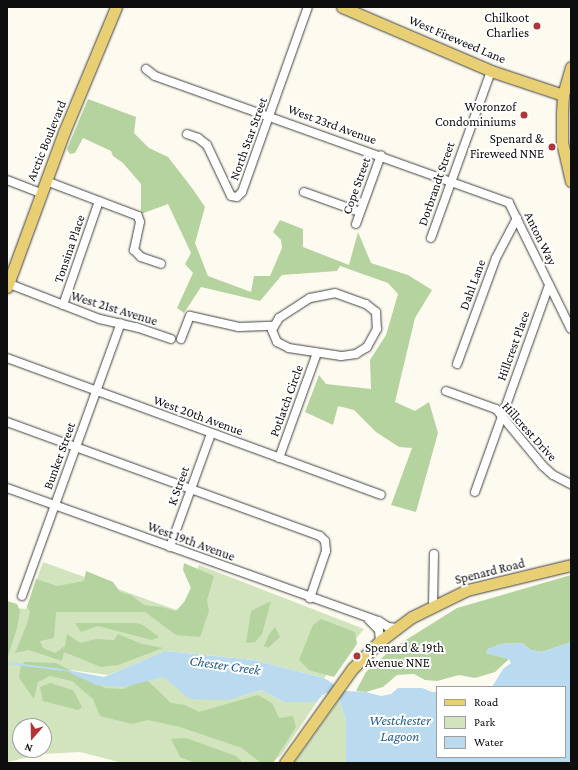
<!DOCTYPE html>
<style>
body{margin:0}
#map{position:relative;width:578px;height:770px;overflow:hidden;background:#fdfbf0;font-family:"Crimson Pro",serif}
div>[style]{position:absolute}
.green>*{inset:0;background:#d1e4bd}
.forest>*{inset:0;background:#b5d39e}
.water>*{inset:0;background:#badaef}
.stream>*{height:2px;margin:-1px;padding:0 1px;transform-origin:1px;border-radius:1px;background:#badaef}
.roads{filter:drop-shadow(0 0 1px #414141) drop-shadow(0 0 1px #414141)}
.minor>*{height:8px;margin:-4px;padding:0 4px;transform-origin:4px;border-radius:4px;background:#fff}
.major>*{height:11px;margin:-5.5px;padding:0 5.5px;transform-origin:5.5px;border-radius:5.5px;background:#e9cf74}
.dots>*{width:11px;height:11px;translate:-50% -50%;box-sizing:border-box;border:2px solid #fff;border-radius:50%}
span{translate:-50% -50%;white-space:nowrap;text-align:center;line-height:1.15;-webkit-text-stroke:4px #fff;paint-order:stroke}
.poi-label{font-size:13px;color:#0e0e0e}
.right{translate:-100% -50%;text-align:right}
.left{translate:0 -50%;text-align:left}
.street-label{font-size:13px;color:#0e0e0e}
.water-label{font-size:14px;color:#256092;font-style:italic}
.frame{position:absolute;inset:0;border:8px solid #0e0e0e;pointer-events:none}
.legend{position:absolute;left:436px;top:686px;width:130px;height:72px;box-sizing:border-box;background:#fff;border:1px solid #9f9f9f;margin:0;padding:5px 7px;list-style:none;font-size:12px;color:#0e0e0e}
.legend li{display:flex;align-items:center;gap:8px;height:20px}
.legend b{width:20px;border:1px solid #9f9f9f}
.north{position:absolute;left:12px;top:718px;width:40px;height:40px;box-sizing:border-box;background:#fff;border:1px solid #9f9f9f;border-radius:50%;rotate:200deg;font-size:11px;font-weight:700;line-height:16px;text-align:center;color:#0e0e0e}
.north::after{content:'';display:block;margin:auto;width:14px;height:18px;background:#ae3539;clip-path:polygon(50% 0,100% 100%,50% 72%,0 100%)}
</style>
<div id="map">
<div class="green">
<i style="clip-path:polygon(evenodd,43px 562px,182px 612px,199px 565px,364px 629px,324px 678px,254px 660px,167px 651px,108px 675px,63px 669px,96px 685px,171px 675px,239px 697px,261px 690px,284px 702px,317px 702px,281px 755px,272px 763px,123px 763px,80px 752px,43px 754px,7px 762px,7px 607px,26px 609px,43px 562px,20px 726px,44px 726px,44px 750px,20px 750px,20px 726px)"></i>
<i style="clip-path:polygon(339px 700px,346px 720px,346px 763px,294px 763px)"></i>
</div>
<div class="forest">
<i style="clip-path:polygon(88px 99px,136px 117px,134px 133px,149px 148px,168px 157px,192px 188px,205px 207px,195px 243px,208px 276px,251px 292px,254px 276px,270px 276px,282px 248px,281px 240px,273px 232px,280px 220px,303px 229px,303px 247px,349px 265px,358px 232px,371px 263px,408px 275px,432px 290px,415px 318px,395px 402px,415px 411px,429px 402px,438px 433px,416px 512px,391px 505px,412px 448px,399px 447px,376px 432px,354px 410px,338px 406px,333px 425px,305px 412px,319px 375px,326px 384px,371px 389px,370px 360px,386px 335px,398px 294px,388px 283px,340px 266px,337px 271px,282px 275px,260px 301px,201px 287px,184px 313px,177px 308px,193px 273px,185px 264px,191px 253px,168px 204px,141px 214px,141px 184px,123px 163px,113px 156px,111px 151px,83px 138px,75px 153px,70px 154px,67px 149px)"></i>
<i style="clip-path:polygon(184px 563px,214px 576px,207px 600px,209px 611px,200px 637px,176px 635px,145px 612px,56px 612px,54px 638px,40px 641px,43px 648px,55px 653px,65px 646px,67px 634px,80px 643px,96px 639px,114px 640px,118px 634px,142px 644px,163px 648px,118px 665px,101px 667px,64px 652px,62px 661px,29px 650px,15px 653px,28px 621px,30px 611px,27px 607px,36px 579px,57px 586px,84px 581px,86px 571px,113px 582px,120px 592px,131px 595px,144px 605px,162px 607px,176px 611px,184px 602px,191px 588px,183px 570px)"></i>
<i style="clip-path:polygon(571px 575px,571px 642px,542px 652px,531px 650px,522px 643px,501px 644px,488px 649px,486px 653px,509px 659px,495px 672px,475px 678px,459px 675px,437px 681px,425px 680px,414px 674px,397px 675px,383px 687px,366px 692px,356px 691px,366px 672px,393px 648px,457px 608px)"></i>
<i style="clip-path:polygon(7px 601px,17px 604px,20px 611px,17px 628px,8px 656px)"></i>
<i style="clip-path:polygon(271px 601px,262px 634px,255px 642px,246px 643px,251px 611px)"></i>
<i style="clip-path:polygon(321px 619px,355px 632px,357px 644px,334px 677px,309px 670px,299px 660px,313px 625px)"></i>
<i style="clip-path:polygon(75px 623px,136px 623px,143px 625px,159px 637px,152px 640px,98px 626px,81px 632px)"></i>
<i style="clip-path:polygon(275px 627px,280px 637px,268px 648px,264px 646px,268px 636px)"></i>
<i style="clip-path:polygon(25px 662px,56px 663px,105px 688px,123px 689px,146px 679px,171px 703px,185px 705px,199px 712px,258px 695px,272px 703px,279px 718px,293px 716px,296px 727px,273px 763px,261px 763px,242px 748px,180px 727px,148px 720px,132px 724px,100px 716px,93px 699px,72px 681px,50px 676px,38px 682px,34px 699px,19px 678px,21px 665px)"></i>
<i style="clip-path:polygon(50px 683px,73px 690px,82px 707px,78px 710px,43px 701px,40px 687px)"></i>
<i style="clip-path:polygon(186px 738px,236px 756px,243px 763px,195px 763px,180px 757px,171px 739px)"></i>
</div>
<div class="water">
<i style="clip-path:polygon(571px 642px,571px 763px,346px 763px,346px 720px,339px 699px,327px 693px,322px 695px,317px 702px,284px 702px,261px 690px,229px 700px,190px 699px,163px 677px,124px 687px,96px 685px,62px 669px,104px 677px,166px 651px,254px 660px,324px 678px,345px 691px,366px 692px,381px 696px,391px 694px,398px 688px,422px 688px,432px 692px,437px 692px,437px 757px,565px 757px,565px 687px,492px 687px,503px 669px,511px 663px,509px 659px,486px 653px,488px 649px,501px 644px,522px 643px,531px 650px,542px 652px)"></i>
</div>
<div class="stream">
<i style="left:7px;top:663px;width:56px;rotate:7.1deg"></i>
</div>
<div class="roads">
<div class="minor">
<i style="left:146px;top:69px;width:11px;rotate:38deg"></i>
<i style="left:155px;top:76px;width:376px;rotate:19.7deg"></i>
<i style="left:509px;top:203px;width:140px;rotate:63.8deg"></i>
<i style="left:187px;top:134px;width:12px;rotate:20deg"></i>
<i style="left:198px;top:138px;width:11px;rotate:38deg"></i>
<i style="left:207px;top:145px;width:56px;rotate:64.8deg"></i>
<i style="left:231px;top:196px;width:6px;rotate:9deg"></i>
<i style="left:237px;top:197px;width:7px;rotate:-45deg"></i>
<i style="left:242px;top:192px;width:196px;rotate:-70.4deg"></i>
<i style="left:7px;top:180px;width:36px;rotate:21deg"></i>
<i style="left:46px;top:181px;width:98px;rotate:20.8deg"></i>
<i style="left:138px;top:216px;width:6px;rotate:72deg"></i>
<i style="left:140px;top:222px;width:29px;rotate:102deg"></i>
<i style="left:134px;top:250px;width:10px;rotate:45deg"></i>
<i style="left:141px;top:257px;width:21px;rotate:19deg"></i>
<i style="left:304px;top:192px;width:59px;rotate:19.7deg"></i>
<i style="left:356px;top:224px;width:73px;rotate:-70.1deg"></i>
<i style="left:431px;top:238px;width:177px;rotate:-70.2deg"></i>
<i style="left:7px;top:283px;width:100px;rotate:21.2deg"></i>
<i style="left:100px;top:319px;width:37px;rotate:13deg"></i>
<i style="left:136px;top:327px;width:37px;rotate:19deg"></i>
<i style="left:335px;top:293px;width:33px;rotate:20deg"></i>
<i style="left:366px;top:304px;width:13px;rotate:39deg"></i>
<i style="left:376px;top:312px;width:17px;rotate:87deg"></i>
<i style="left:377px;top:329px;width:21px;rotate:119deg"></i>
<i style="left:367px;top:347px;width:13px;rotate:148deg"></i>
<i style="left:356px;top:354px;width:15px;rotate:172deg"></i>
<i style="left:341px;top:356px;width:53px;rotate:-171.3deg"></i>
<i style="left:289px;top:348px;width:13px;rotate:-153deg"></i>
<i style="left:277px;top:342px;width:13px;rotate:-113deg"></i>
<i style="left:272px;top:330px;width:14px;rotate:-60deg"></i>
<i style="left:279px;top:318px;width:37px;rotate:-33deg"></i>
<i style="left:310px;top:298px;width:25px;rotate:-11deg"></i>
<i style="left:63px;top:305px;width:110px;rotate:-70.9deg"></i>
<i style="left:181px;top:339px;width:25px;rotate:-69deg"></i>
<i style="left:190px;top:316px;width:50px;rotate:12.7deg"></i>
<i style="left:239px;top:327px;width:34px;rotate:-2deg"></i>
<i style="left:7px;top:358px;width:398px;rotate:20.1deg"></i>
<i style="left:457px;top:364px;width:113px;rotate:-69.8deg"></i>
<i style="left:496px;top:258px;width:45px;rotate:-62.3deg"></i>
<i style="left:446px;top:391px;width:53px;rotate:19.8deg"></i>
<i style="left:496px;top:409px;width:74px;rotate:50.5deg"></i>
<i style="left:543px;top:466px;width:13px;rotate:42deg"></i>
<i style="left:553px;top:475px;width:20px;rotate:27deg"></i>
<i style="left:7px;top:422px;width:333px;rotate:20deg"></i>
<i style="left:320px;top:536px;width:7px;rotate:45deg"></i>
<i style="left:325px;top:541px;width:10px;rotate:84deg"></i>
<i style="left:326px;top:551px;width:50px;rotate:108.8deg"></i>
<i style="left:279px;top:458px;width:112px;rotate:-70.1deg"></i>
<i style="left:7px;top:488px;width:395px;rotate:19.7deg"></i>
<i style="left:379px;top:621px;width:11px;rotate:34deg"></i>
<i style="left:388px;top:627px;width:10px;rotate:6deg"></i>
<i style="left:475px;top:492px;width:220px;rotate:-70.3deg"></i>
<i style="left:170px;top:547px;width:120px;rotate:-70.1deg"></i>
<i style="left:22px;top:596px;width:290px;rotate:-70.1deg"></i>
<i style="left:433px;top:605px;width:51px;rotate:-88.9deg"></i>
<i style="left:369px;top:620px;width:14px;rotate:45deg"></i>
<i style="left:379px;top:630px;width:11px;rotate:85deg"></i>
</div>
<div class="major">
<i style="left:342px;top:7px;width:162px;rotate:23.2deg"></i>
<i style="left:491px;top:71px;width:76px;rotate:18.4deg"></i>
<i style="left:571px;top:67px;width:29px;rotate:106deg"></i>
<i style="left:563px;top:95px;width:18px;rotate:93deg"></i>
<i style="left:562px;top:113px;width:29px;rotate:90deg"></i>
<i style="left:562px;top:142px;width:40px;rotate:77deg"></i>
<i style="left:7px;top:287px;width:165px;rotate:-69.8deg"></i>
<i style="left:64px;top:132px;width:135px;rotate:-67.4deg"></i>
<i style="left:285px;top:763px;width:115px;rotate:-54.5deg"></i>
<i style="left:352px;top:669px;width:40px;rotate:-45deg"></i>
<i style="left:380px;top:641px;width:40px;rotate:-37deg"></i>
<i style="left:412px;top:617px;width:61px;rotate:-26.1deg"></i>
<i style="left:467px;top:590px;width:107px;rotate:-13.5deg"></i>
</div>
</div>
<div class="dots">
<i style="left:537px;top:26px;background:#ae3539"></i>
<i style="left:524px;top:115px;background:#ae3539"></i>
<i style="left:552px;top:147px;background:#ae3539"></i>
<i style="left:357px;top:656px;background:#ae3539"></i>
</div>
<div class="poi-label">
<span class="right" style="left:529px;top:26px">Chilkoot<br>Charlies</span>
<span class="right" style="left:516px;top:115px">Woronzof<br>Condominiums</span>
<span class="right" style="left:544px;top:147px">Spenard &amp;<br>Fireweed NNE</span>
<span class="left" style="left:365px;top:656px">Spenard &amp; 19th<br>Avenue NNE</span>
</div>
<div class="street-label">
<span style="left:457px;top:40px;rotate:23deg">West Fireweed Lane</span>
<span style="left:332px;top:125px;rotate:20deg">West 23rd Avenue</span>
<span style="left:249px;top:139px;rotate:-70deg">North Star Street</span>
<span style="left:47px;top:141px;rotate:-68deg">Arctic Boulevard</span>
<span style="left:437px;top:184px;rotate:-71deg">Dorbrandt Street</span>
<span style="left:357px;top:186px;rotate:-70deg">Cope Street</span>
<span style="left:540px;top:239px;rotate:64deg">Anton Way</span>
<span style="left:70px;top:249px;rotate:-71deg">Tonsina Place</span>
<span style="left:473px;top:285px;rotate:-70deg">Dahl Lane</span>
<span style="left:114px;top:309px;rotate:17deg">West 21st Avenue</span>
<span style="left:514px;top:346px;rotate:-70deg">Hillcrest Place</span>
<span style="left:287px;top:401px;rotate:-70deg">Potlatch Circle</span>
<span style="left:198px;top:416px;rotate:20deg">West 20th Avenue</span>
<span style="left:529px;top:432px;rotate:48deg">Hillcrest Drive</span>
<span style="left:60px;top:456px;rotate:-70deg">Bunker Street</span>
<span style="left:179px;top:486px;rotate:-70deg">K Street</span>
<span style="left:191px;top:542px;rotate:20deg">West 19th Avenue</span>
<span style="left:490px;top:572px;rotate:-14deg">Spenard Road</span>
</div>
<div class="water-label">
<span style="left:225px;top:665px;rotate:8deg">Chester Creek</span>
<span style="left:400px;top:728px">Westchester<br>Lagoon</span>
</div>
<div class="frame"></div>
<ul class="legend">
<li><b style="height:5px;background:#e9cf74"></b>Road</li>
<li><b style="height:11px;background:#d1e4bd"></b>Park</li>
<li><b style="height:11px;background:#badaef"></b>Water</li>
</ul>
<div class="north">N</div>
</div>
